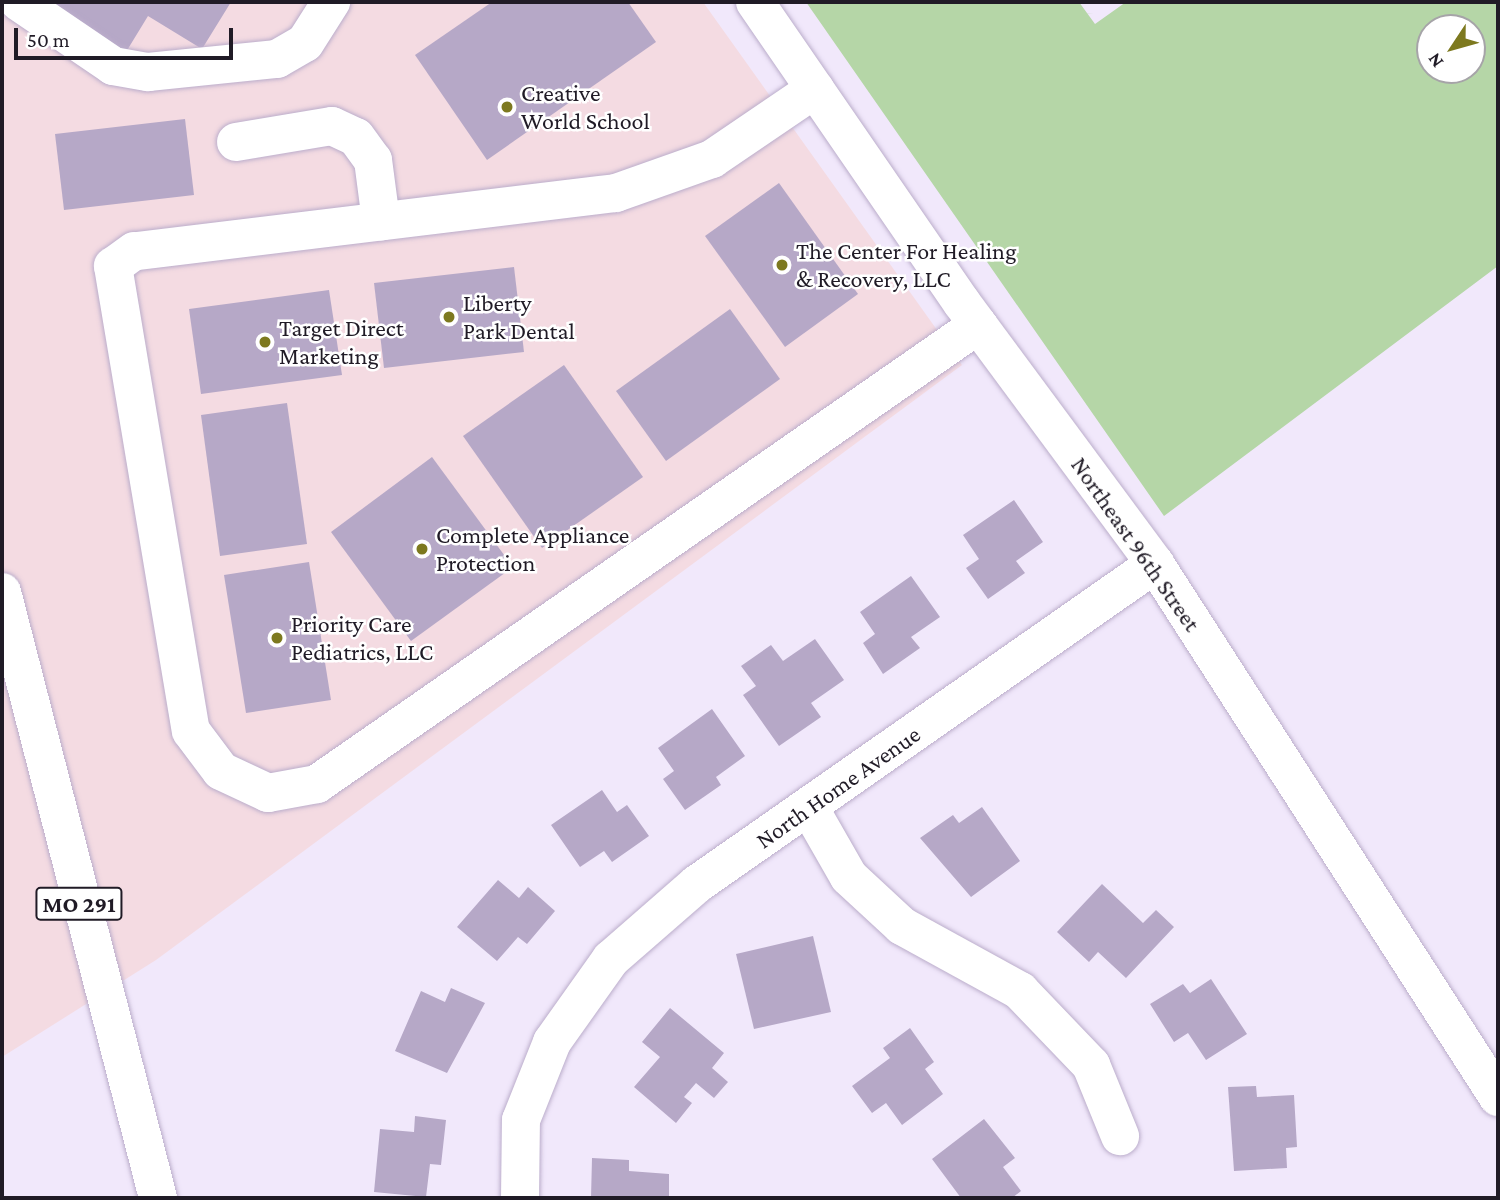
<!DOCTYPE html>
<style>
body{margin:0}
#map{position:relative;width:1500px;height:1200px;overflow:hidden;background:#f1e8fb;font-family:"Crimson Pro",serif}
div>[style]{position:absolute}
.commercial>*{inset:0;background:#f4dbe2}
.green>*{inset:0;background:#b5d6a7}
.building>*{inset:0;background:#b6a8c7}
.roads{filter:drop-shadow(0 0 2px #bbadcb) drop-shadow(0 0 2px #bbadcb)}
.minor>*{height:38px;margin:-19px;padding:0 19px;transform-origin:19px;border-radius:19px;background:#fff}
.major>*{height:38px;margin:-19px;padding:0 19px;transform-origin:19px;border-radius:19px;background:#fff}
.dots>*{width:19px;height:19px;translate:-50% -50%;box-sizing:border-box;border:4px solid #fff;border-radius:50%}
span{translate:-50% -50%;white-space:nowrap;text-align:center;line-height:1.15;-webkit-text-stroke:5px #fff;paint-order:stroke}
.shield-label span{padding:2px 5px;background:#fff;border:2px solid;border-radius:5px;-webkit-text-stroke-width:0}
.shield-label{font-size:23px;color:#201b26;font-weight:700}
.poi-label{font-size:24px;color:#201b26}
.left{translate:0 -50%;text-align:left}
.street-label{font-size:24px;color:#201b26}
.frame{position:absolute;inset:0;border:4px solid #201b26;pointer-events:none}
.north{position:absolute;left:1416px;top:14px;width:70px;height:70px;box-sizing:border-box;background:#fff;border:2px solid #a6a4a8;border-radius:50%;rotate:234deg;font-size:19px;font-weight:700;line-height:28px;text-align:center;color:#201b26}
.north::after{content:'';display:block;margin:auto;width:24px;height:32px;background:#7d791f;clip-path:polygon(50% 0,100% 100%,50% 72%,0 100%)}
.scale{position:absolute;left:14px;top:28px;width:219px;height:32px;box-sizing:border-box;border:4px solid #201b26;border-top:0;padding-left:9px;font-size:21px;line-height:24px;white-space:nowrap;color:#201b26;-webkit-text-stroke:5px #fff;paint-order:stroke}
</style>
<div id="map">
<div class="commercial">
<i style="clip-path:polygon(2px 2px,703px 2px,962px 365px,156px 960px,2px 1057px)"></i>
</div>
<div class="green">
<i style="clip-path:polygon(evenodd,806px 2px,1079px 2px,1095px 24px,1126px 2px,1498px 2px,1498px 266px,1164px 516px,806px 2px,1430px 28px,1472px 28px,1472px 70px,1430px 70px,1430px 28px)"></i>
</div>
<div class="building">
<i style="clip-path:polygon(44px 2px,231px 2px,202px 49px,148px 16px,126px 52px)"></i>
<i style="clip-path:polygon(492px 2px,628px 2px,656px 42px,487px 160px,415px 55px)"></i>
<i style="clip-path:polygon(185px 119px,194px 195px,64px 210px,55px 134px)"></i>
<i style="clip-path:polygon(779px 183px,858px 294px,785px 347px,705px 236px)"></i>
<i style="clip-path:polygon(514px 267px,524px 352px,384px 368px,374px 283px)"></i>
<i style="clip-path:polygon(329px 290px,342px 375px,201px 394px,189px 309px)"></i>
<i style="clip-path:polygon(730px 309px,780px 379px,666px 461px,616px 391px)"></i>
<i style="clip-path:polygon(564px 365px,643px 477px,542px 548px,463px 436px)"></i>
<i style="clip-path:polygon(287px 403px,307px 544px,220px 556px,201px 415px)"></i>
<i style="clip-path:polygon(432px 457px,513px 567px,411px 641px,331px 532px)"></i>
<i style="clip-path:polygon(1014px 500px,1043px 542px,1016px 561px,1025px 573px,988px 599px,966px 568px,979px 559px,963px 535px)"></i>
<i style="clip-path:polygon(309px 562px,331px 700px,246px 713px,224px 575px)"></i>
<i style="clip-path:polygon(911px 576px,940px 617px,911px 637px,920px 648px,883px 674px,863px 643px,875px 634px,860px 612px)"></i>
<i style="clip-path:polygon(815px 639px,844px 680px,811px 703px,821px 717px,779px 746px,743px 695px,756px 686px,741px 666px,771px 645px,783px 661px)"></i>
<i style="clip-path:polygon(712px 709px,745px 756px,716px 777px,721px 785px,685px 810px,663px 779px,674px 771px,658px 748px)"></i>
<i style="clip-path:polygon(602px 790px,617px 812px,627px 805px,649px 836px,612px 862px,604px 851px,580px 867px,551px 825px)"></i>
<i style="clip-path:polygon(982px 807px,1020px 861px,971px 897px,920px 838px,953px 815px,959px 823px)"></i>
<i style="clip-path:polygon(498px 880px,519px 898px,528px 887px,555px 911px,527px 944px,518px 937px,497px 961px,457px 927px)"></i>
<i style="clip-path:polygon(1102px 884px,1143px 923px,1156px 910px,1174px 927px,1126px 978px,1098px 952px,1089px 962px,1057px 932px)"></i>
<i style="clip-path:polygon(813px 936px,831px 1012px,754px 1029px,736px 954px)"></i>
<i style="clip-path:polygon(1211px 979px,1247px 1034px,1206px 1060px,1188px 1033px,1174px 1042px,1150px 1004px,1183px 984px,1190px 993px)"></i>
<i style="clip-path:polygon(451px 988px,485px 1003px,447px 1073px,395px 1051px,421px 991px,445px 1002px)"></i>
<i style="clip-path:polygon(670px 1008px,724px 1053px,712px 1068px,728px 1082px,714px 1098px,696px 1083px,684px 1097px,692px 1103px,676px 1123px,634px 1087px,660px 1057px,642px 1042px)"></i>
<i style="clip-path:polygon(910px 1028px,934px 1062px,925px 1069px,943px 1094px,902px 1125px,886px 1103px,872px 1113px,852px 1086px,890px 1058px,883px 1048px)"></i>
<i style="clip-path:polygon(1256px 1086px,1257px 1097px,1294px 1095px,1297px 1147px,1286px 1148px,1287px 1168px,1234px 1171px,1228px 1087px)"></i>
<i style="clip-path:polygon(415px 1116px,446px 1120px,441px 1165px,430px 1164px,426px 1197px,374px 1192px,380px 1129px,414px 1132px)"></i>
<i style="clip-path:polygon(984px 1119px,1015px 1158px,1003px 1167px,1021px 1191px,1012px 1198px,961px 1198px,932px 1159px)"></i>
<i style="clip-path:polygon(592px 1158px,629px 1160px,629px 1171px,669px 1174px,669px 1198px,591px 1198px)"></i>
</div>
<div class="roads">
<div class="minor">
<i style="left:19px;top:2px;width:114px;rotate:34.2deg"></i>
<i style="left:113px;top:66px;width:36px;rotate:10deg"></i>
<i style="left:148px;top:72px;width:130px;rotate:-5.8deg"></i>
<i style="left:277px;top:59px;width:32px;rotate:-30deg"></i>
<i style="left:305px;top:43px;width:49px;rotate:-57.6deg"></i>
<i style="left:755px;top:2px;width:365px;rotate:55.5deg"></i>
<i style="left:962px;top:303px;width:325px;rotate:53.5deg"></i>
<i style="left:1155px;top:564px;width:634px;rotate:57.24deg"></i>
<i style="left:815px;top:89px;width:125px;rotate:145.8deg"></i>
<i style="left:712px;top:159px;width:102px;rotate:160.5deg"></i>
<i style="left:616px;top:193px;width:485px;rotate:173.1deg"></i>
<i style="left:134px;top:251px;width:26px;rotate:144deg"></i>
<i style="left:113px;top:266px;width:471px;rotate:80.5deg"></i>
<i style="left:191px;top:731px;width:50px;rotate:53.1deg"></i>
<i style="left:221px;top:771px;width:52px;rotate:25.1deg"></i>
<i style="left:268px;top:793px;width:50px;rotate:-10.4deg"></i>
<i style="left:317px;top:784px;width:805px;rotate:-34.78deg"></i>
<i style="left:236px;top:142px;width:97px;rotate:-9.5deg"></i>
<i style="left:332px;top:126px;width:26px;rotate:25deg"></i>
<i style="left:356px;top:137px;width:29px;rotate:54deg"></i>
<i style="left:373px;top:160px;width:62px;rotate:82.5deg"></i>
<i style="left:810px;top:809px;width:78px;rotate:60.2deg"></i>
<i style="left:849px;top:877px;width:72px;rotate:42.8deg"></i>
<i style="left:902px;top:926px;width:135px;rotate:28.8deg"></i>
<i style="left:1020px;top:991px;width:103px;rotate:46.2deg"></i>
<i style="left:1091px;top:1065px;width:77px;rotate:67.8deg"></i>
<i style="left:520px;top:1198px;width:78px;rotate:-89.3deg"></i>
<i style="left:521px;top:1120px;width:84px;rotate:-68.3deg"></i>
<i style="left:552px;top:1042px;width:102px;rotate:-54.6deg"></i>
<i style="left:611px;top:959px;width:114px;rotate:-41.1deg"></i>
<i style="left:697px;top:884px;width:559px;rotate:-34.94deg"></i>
</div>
<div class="major">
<i style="left:2px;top:592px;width:626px;rotate:75.56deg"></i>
</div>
</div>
<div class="dots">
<i style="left:507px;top:107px;background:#7d791f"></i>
<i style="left:782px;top:265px;background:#7d791f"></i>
<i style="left:449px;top:317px;background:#7d791f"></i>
<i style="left:265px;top:342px;background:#7d791f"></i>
<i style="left:422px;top:549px;background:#7d791f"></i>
<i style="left:277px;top:638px;background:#7d791f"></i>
</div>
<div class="shield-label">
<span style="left:79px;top:904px">MO 291</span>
</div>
<div class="poi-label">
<span class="left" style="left:521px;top:107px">Creative<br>World School</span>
<span class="left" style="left:796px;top:265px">The Center For Healing<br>&amp; Recovery, LLC</span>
<span class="left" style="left:463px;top:317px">Liberty<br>Park Dental</span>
<span class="left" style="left:279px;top:342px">Target Direct<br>Marketing</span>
<span class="left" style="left:436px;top:549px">Complete Appliance<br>Protection</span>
<span class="left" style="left:291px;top:638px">Priority Care<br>Pediatrics, LLC</span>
</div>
<div class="street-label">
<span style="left:1136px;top:544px;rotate:55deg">Northeast 96th Street</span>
<span style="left:838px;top:787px;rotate:-35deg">North Home Avenue</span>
</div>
<div class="frame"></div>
<div class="north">N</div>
<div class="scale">50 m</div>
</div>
